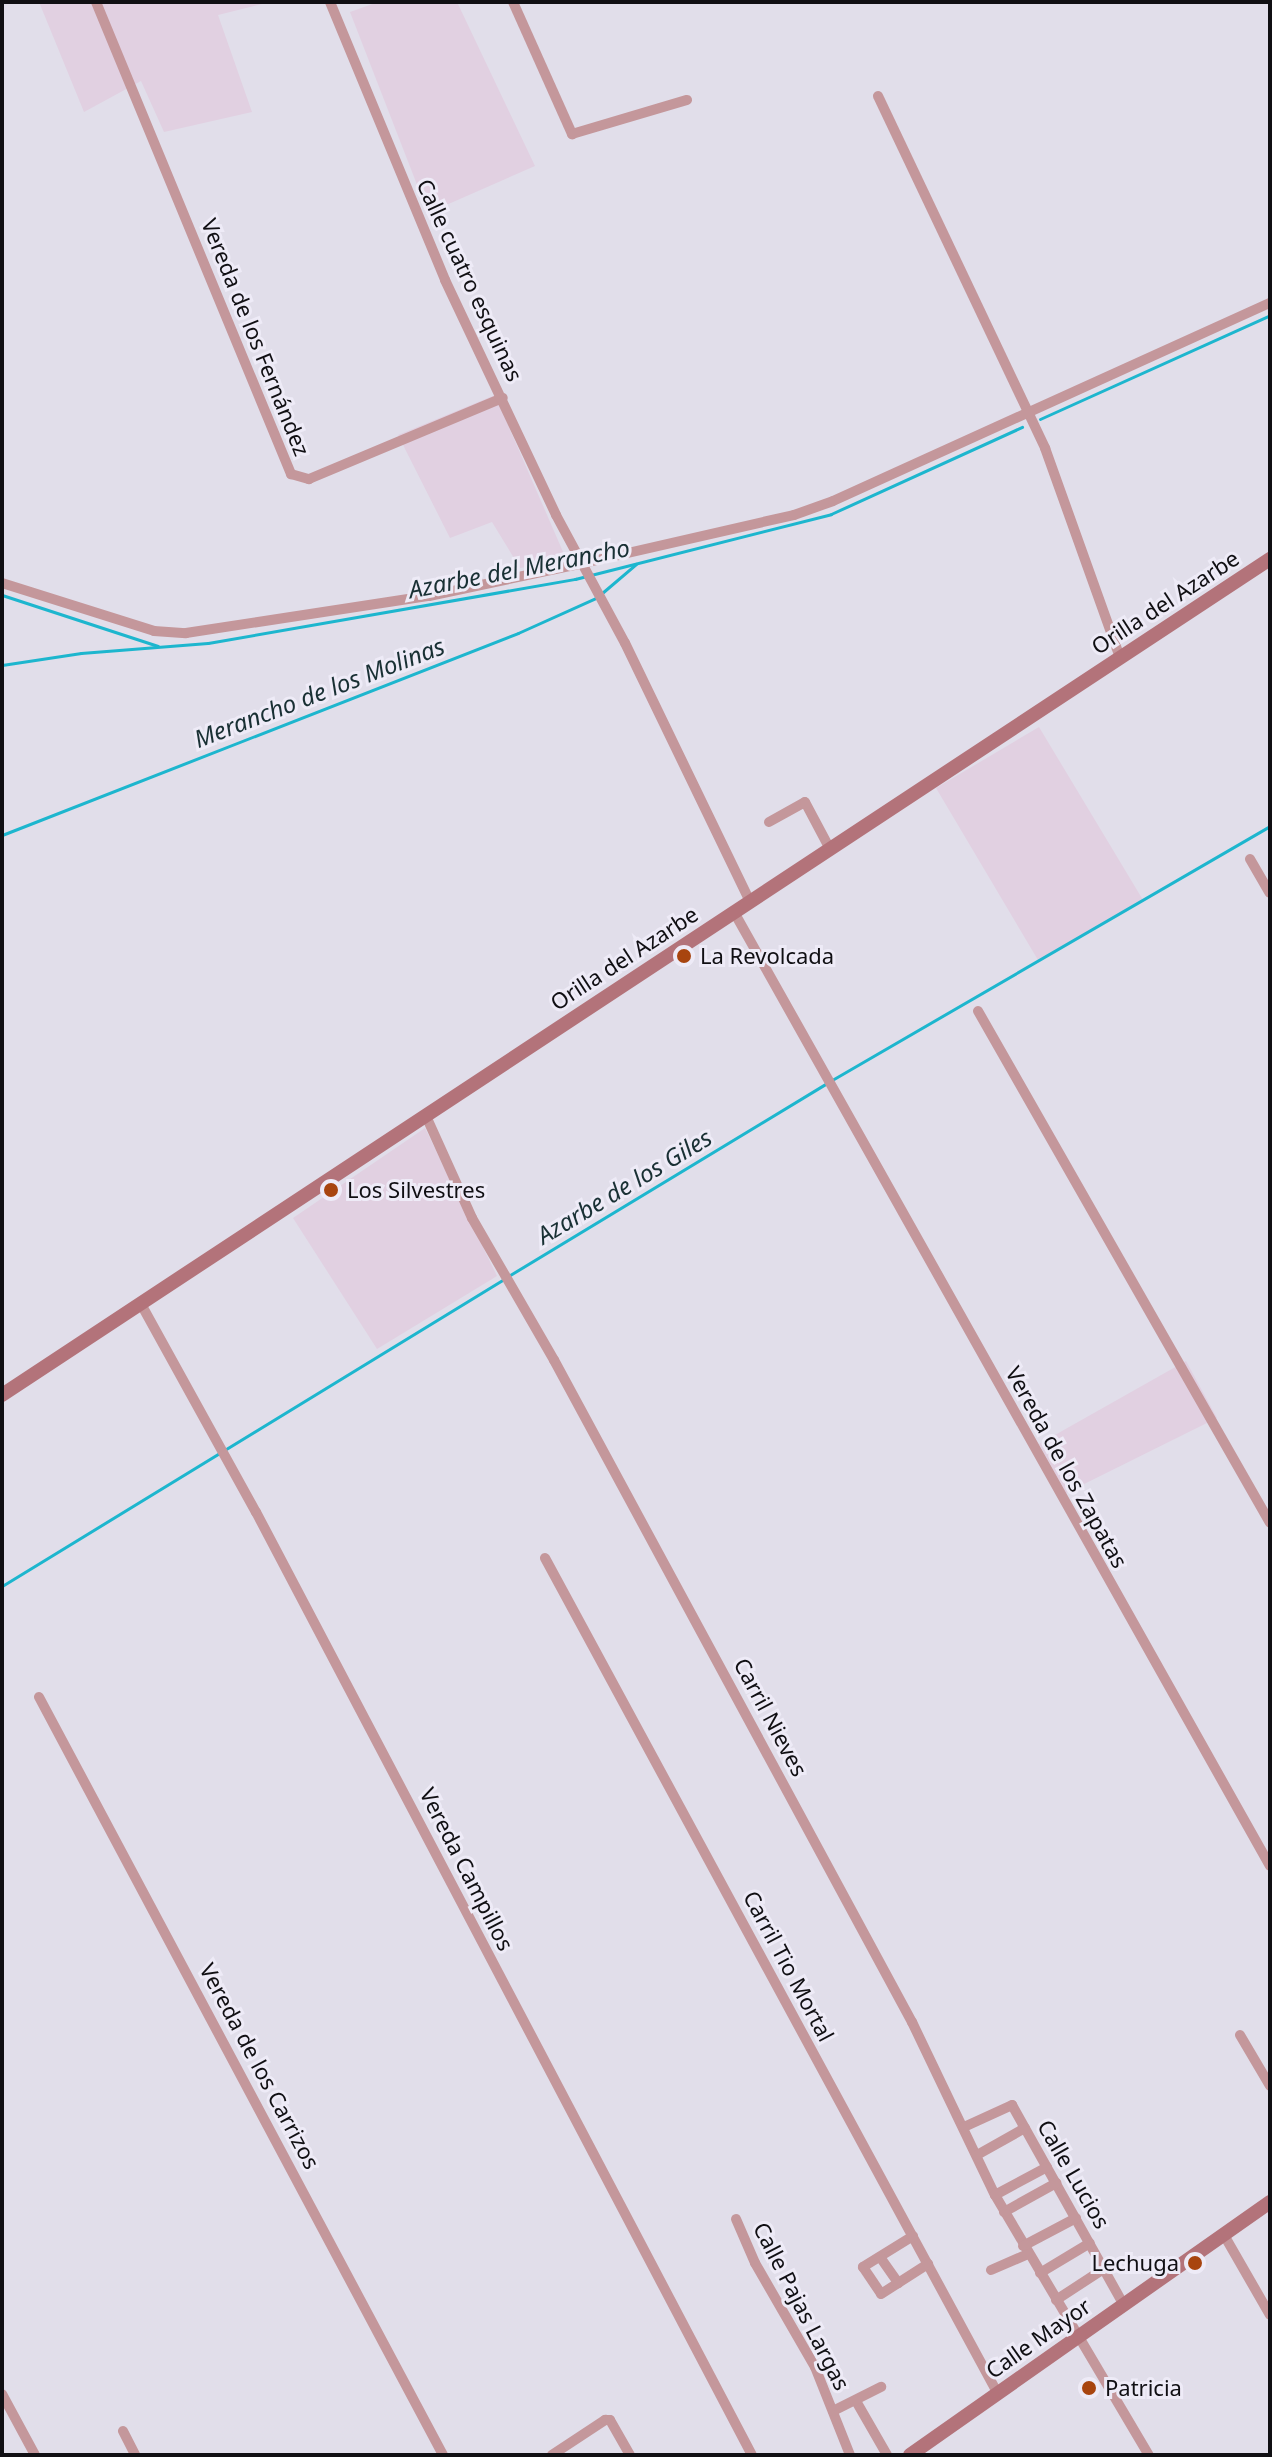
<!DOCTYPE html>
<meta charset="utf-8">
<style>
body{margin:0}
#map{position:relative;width:1272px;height:2457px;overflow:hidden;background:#e1deea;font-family:"Noto Sans",sans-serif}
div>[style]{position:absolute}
.industrial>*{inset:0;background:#e1d0e1}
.stream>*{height:3px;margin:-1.5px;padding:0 1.5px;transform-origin:1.5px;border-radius:1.5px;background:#1db6ce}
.street>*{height:10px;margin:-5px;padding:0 5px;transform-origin:5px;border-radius:5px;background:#c4979b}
.secondary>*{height:14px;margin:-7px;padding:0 7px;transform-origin:7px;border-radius:7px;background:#b3737a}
.dots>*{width:22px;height:22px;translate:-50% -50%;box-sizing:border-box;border:4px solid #eeebf7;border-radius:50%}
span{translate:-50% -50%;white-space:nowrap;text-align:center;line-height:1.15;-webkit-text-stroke:6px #eeebf7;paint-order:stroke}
.street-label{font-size:22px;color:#100f13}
.poi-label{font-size:22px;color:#100f13}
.left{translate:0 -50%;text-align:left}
.right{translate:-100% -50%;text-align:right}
.water-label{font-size:24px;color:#193034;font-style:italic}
.frame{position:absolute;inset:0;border:4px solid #100f13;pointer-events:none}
</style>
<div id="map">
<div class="industrial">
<i style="clip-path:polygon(39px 2px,270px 2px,218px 15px,252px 112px,164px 132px,141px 81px,84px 112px)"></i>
<i style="clip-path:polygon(378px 2px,457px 2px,535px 166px,428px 213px,350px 12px)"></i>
<i style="clip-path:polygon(495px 395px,567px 561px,520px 568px,492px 522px,450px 538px,398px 435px)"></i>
<i style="clip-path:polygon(1039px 727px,1143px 900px,1038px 960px,936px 788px)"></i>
<i style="clip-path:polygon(425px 1128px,497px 1276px,377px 1349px,293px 1218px)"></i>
<i style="clip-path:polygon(1186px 1361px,1217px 1418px,1066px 1493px,1039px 1444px)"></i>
</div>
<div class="stream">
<i style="left:1040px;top:419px;width:252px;rotate:-24.3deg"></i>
<i style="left:602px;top:593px;width:45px;rotate:-40.5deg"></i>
<i style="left:2px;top:595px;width:164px;rotate:18.1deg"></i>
<i style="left:2px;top:665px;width:80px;rotate:-8.6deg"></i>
<i style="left:81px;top:653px;width:127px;rotate:-4.5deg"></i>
<i style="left:208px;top:643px;width:373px;rotate:-9.9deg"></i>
<i style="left:575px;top:579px;width:264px;rotate:-14.2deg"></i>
<i style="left:831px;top:514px;width:210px;rotate:-24.5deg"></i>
<i style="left:2px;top:835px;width:554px;rotate:-21.38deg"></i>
<i style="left:518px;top:633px;width:85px;rotate:-24.2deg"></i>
<i style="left:832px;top:1080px;width:506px;rotate:-30.11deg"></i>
<i style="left:510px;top:1275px;width:368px;rotate:-31.2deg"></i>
<i style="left:2px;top:1586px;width:588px;rotate:-31.45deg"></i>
</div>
<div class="street">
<i style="left:96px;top:2px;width:511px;rotate:67.55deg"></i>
<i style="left:291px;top:474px;width:19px;rotate:16deg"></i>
<i style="left:309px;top:479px;width:210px;rotate:-22.7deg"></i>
<i style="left:330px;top:2px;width:301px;rotate:67.5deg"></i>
<i style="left:445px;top:280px;width:260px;rotate:64.7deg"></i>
<i style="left:556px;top:515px;width:145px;rotate:61.7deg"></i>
<i style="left:625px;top:643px;width:288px;rotate:64.2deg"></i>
<i style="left:513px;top:2px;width:145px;rotate:65.9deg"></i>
<i style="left:572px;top:134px;width:120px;rotate:-16.5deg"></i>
<i style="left:878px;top:96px;width:390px;rotate:64.6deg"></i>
<i style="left:1045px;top:448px;width:223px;rotate:70.3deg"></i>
<i style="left:2px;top:583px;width:159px;rotate:17.5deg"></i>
<i style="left:154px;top:631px;width:32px;rotate:4deg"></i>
<i style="left:186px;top:633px;width:246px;rotate:-8.7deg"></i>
<i style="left:429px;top:596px;width:158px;rotate:-12deg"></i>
<i style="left:584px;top:563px;width:215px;rotate:-12.9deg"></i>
<i style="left:794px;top:515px;width:41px;rotate:-19.7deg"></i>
<i style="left:833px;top:501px;width:480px;rotate:-24.4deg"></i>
<i style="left:769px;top:822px;width:41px;rotate:-29.1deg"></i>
<i style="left:805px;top:802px;width:53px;rotate:62deg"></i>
<i style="left:1250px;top:859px;width:39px;rotate:60deg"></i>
<i style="left:734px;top:912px;width:1094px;rotate:60.67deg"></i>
<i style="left:978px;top:1011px;width:589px;rotate:60.3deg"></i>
<i style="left:426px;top:1116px;width:112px;rotate:65.7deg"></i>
<i style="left:472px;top:1218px;width:164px;rotate:60deg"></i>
<i style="left:554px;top:1360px;width:753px;rotate:61.6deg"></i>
<i style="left:912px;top:2022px;width:192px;rotate:64.4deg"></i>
<i style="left:995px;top:2195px;width:302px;rotate:59.4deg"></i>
<i style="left:141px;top:1304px;width:238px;rotate:61.1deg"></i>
<i style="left:256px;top:1512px;width:1065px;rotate:62.26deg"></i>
<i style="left:545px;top:1558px;width:951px;rotate:61.55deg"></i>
<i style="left:39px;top:1697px;width:859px;rotate:61.94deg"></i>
<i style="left:1240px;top:2035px;width:59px;rotate:59.5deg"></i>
<i style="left:964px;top:2127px;width:53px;rotate:-24.6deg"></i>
<i style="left:1012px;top:2105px;width:229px;rotate:60.8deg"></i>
<i style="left:977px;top:2155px;width:55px;rotate:-29.4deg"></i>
<i style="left:995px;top:2195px;width:59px;rotate:-28.3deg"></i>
<i style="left:1004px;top:2212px;width:60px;rotate:-29.1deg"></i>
<i style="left:736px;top:2219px;width:48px;rotate:66.6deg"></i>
<i style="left:755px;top:2263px;width:120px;rotate:60deg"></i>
<i style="left:815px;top:2367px;width:95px;rotate:68.3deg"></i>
<i style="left:1224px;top:2235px;width:92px;rotate:60.1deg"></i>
<i style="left:913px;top:2236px;width:59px;rotate:148.2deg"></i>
<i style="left:863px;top:2267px;width:32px;rotate:56deg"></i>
<i style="left:881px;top:2294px;width:56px;rotate:-32.6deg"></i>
<i style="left:1023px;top:2246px;width:60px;rotate:-27.8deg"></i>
<i style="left:880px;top:2257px;width:32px;rotate:55deg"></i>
<i style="left:991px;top:2270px;width:40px;rotate:-23.4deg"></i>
<i style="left:1040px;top:2273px;width:58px;rotate:-31deg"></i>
<i style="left:1056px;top:2300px;width:59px;rotate:-33.1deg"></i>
<i style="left:2px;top:2394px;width:69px;rotate:61.6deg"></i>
<i style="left:856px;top:2401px;width:62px;rotate:60.1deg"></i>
<i style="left:833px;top:2411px;width:54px;rotate:-26.6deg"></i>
<i style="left:123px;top:2431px;width:27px;rotate:63deg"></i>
<i style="left:552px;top:2455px;width:64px;rotate:-33.4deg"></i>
<i style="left:605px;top:2420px;width:5px"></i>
<i style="left:610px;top:2420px;width:40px;rotate:60.3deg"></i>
</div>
<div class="secondary">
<i style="left:2px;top:1395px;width:1519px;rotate:-33.4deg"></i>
<i style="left:910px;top:2455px;width:440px;rotate:-35.1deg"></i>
</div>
<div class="dots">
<i style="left:684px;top:956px;background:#a8450f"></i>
<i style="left:331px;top:1190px;background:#a8450f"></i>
<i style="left:1195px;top:2263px;background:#a8450f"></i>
<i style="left:1089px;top:2388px;background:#a8450f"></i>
</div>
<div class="street-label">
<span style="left:470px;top:280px;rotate:65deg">Calle cuatro esquinas</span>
<span style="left:256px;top:337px;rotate:68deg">Vereda de los Fernández</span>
<span style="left:1165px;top:602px;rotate:-33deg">Orilla del Azarbe</span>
<span style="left:624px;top:958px;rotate:-33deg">Orilla del Azarbe</span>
<span style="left:1067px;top:1467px;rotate:61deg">Vereda de los Zapatas</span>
<span style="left:771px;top:1717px;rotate:62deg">Carril Nieves</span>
<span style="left:467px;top:1869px;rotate:63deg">Vereda Campillos</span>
<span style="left:789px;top:1966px;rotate:62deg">Carril Tio Mortal</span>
<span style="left:260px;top:2066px;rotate:62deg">Vereda de los Carrizos</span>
<span style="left:1074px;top:2174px;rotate:60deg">Calle Lucios</span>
<span style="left:802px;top:2306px;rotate:63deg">Calle Pajas Largas</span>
<span style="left:1038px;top:2338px;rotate:-35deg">Calle Mayor</span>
</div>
<div class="poi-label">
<span class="left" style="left:700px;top:956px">La Revolcada</span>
<span class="left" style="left:347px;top:1190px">Los Silvestres</span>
<span class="right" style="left:1179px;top:2263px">Lechuga</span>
<span class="left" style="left:1105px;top:2388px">Patricia</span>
</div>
<div class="water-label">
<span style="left:519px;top:568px;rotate:-11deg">Azarbe del Merancho</span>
<span style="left:319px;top:692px;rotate:-21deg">Merancho de los Molinas</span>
<span style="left:624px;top:1186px;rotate:-31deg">Azarbe de los Giles</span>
</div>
<div class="frame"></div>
</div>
